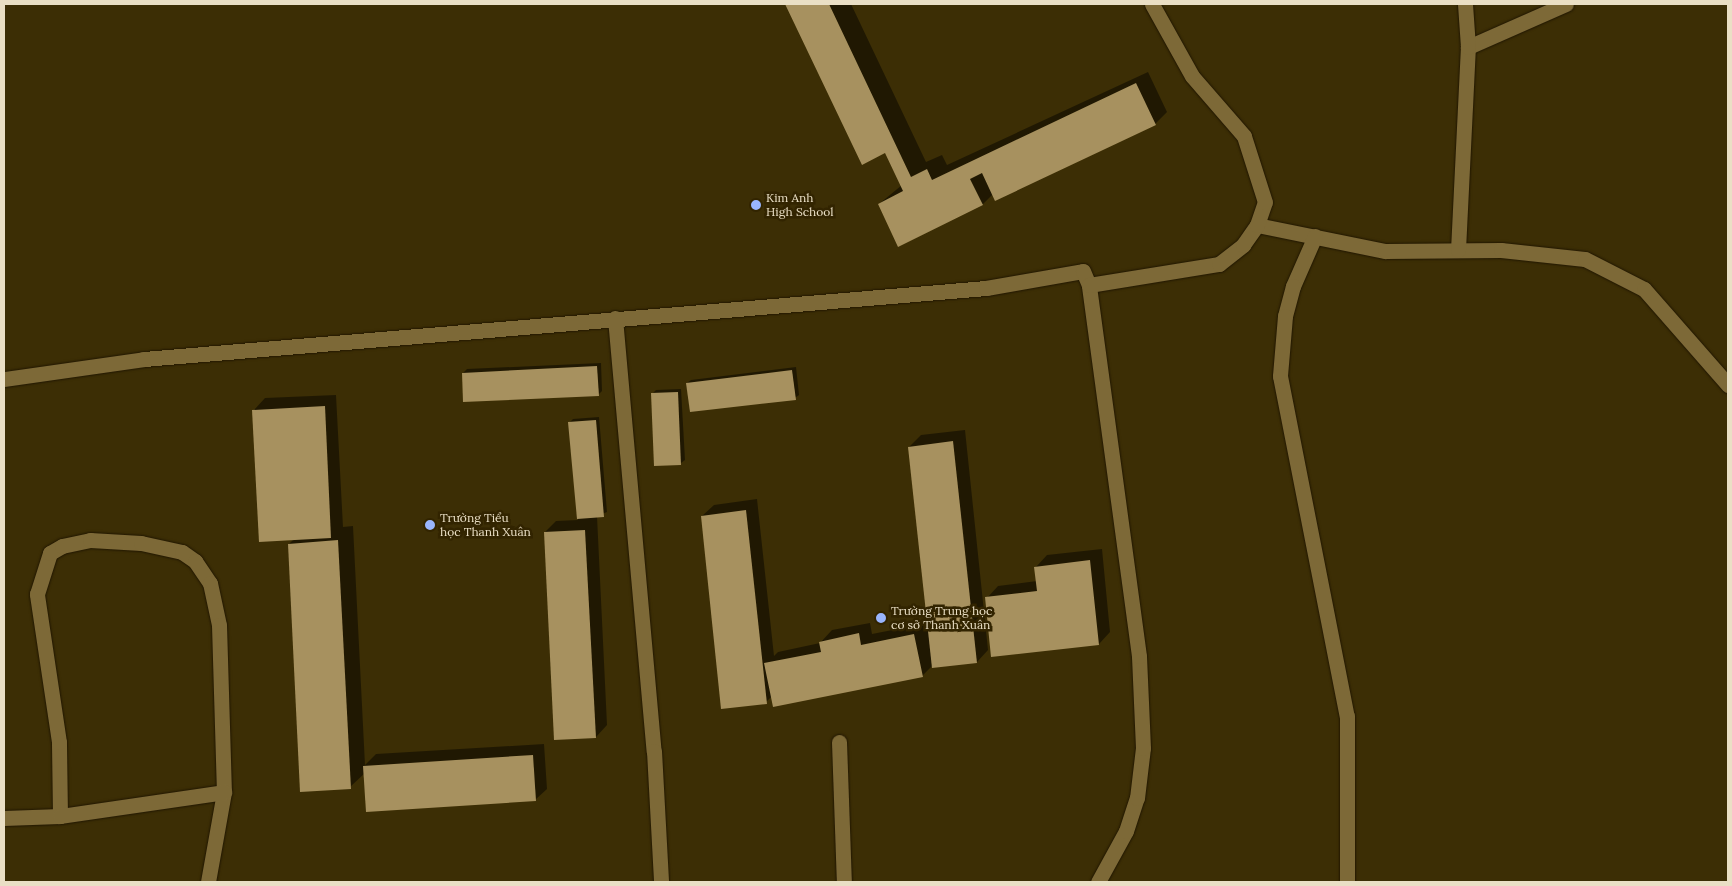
<!DOCTYPE html>
<meta charset="utf-8">
<style>
body{margin:0}
#map{position:relative;width:1732px;height:886px;overflow:hidden;background:#3c2e05;font-family:Lora,serif}
div>[style]{position:absolute}
.shadow>*{inset:0;background:#0007}
.building>*{inset:0;background:#a7915f}
.roads{filter:drop-shadow(0 0 1px #201600) drop-shadow(0 0 1px #201600)}
.minor>*{height:15px;margin:-7.5px;padding:0 7.5px;transform-origin:7.5px;border-radius:7.5px;background:#7d6937}
.dots>*{width:14px;height:14px;translate:-50% -50%;box-sizing:border-box;border:2px solid #322400;border-radius:50%}
span{translate:-50% -50%;white-space:nowrap;text-align:center;line-height:1.15;-webkit-text-stroke:5px #322400;paint-order:stroke}
.poi-label{font-size:12px;color:#eadfc5}
.left{translate:0 -50%;text-align:left}
.frame{position:absolute;inset:0;border:5px solid #eadfc5;pointer-events:none}
</style>
<div id="map">
<div class="shadow">
<i style="clip-path:polygon(786px 4px,851px 4px,926px 162px,942px 155px,947px 165px,1148px 72px,1167px 112px,1155px 124px,993px 194px,983px 204px,879px 204px,902px 185px,886px 152px,862px 163px)"></i>
<i style="clip-path:polygon(601px 363px,602px 391px,598px 395px,463px 373px,467px 369px)"></i>
<i style="clip-path:polygon(796px 367px,799px 395px,795px 398px,687px 383px,691px 380px)"></i>
<i style="clip-path:polygon(681px 389px,685px 460px,681px 463px,652px 394px,656px 390px)"></i>
<i style="clip-path:polygon(336px 395px,343px 527px,353px 526px,365px 765px,376px 754px,544px 744px,547px 789px,535px 800px,365px 773px,350px 787px,289px 544px,294px 539px,254px 410px,265px 398px)"></i>
<i style="clip-path:polygon(599px 417px,607px 512px,597px 516px,607px 725px,596px 737px,545px 532px,556px 521px,578px 520px,569px 423px,573px 419px)"></i>
<i style="clip-path:polygon(965px 430px,988px 650px,977px 662px,933px 665px,922px 676px,772px 696px,766px 702px,702px 516px,714px 505px,757px 499px,774px 656px,778px 652px,820px 643px,832px 630px,870px 623px,872px 634px,928px 623px,909px 447px,921px 435px)"></i>
<i style="clip-path:polygon(1102px 549px,1110px 632px,1099px 644px,987px 598px,998px 586px,1037px 581px,1036px 567px,1047px 555px)"></i>
</div>
<div class="building">
<i style="clip-path:polygon(785px 4px,829px 4px,911px 177px,927px 169px,932px 180px,1136px 83px,1156px 125px,995px 201px,982px 173px,970px 179px,983px 205px,898px 247px,878px 204px,903px 191px,885px 153px,862px 165px)"></i>
<i style="clip-path:polygon(597px 366px,599px 396px,463px 402px,462px 373px)"></i>
<i style="clip-path:polygon(792px 370px,796px 400px,690px 412px,686px 383px)"></i>
<i style="clip-path:polygon(678px 392px,681px 465px,654px 466px,651px 393px)"></i>
<i style="clip-path:polygon(325px 406px,331px 538px,259px 542px,252px 410px)"></i>
<i style="clip-path:polygon(596px 420px,604px 517px,577px 519px,568px 422px)"></i>
<i style="clip-path:polygon(953px 441px,977px 663px,932px 668px,908px 447px)"></i>
<i style="clip-path:polygon(746px 510px,767px 704px,721px 709px,701px 516px)"></i>
<i style="clip-path:polygon(585px 530px,596px 738px,554px 740px,544px 532px)"></i>
<i style="clip-path:polygon(338px 540px,351px 789px,300px 792px,288px 544px)"></i>
<i style="clip-path:polygon(1090px 560px,1099px 645px,991px 657px,985px 597px,1037px 591px,1034px 567px)"></i>
<i style="clip-path:polygon(859px 633px,861px 645px,914px 634px,923px 677px,773px 707px,764px 663px,821px 652px,819px 642px)"></i>
<i style="clip-path:polygon(533px 755px,536px 801px,366px 812px,363px 766px)"></i>
</div>
<div class="roads">
<div class="minor">
<i style="left:1468px;top:47px;width:107px;rotate:-23.7deg"></i>
<i style="left:1257px;top:225px;width:131px;rotate:11.5deg"></i>
<i style="left:1385px;top:251px;width:116px;rotate:-0.5deg"></i>
<i style="left:1501px;top:250px;width:84px;rotate:6.1deg"></i>
<i style="left:1585px;top:259px;width:66px;rotate:27deg"></i>
<i style="left:1644px;top:289px;width:128px;rotate:48.8deg"></i>
<i style="left:1315px;top:236px;width:55px;rotate:113.7deg"></i>
<i style="left:1293px;top:286px;width:31px;rotate:105deg"></i>
<i style="left:1285px;top:316px;width:60px;rotate:94.8deg"></i>
<i style="left:1280px;top:376px;width:347px;rotate:78.9deg"></i>
<i style="left:1347px;top:716px;width:166px;rotate:90deg"></i>
<i style="left:1458px;top:250px;width:203px;rotate:-87.2deg"></i>
<i style="left:1468px;top:47px;width:43px;rotate:-94deg"></i>
<i style="left:615px;top:318px;width:435px;rotate:84.9deg"></i>
<i style="left:654px;top:751px;width:131px;rotate:86.9deg"></i>
<i style="left:4px;top:379px;width:141px;rotate:-8.1deg"></i>
<i style="left:144px;top:359px;width:845px;rotate:-4.82deg"></i>
<i style="left:986px;top:288px;width:98px;rotate:-9.9deg"></i>
<i style="left:1083px;top:271px;width:15px;rotate:67deg"></i>
<i style="left:839px;top:742px;width:140px;rotate:88deg"></i>
<i style="left:60px;top:816px;width:74px;rotate:-90.8deg"></i>
<i style="left:59px;top:742px;width:150px;rotate:-98.5deg"></i>
<i style="left:37px;top:594px;width:43px;rotate:-72.4deg"></i>
<i style="left:50px;top:553px;width:14px;rotate:-30deg"></i>
<i style="left:62px;top:546px;width:29px;rotate:-12deg"></i>
<i style="left:90px;top:540px;width:51px;rotate:3.4deg"></i>
<i style="left:141px;top:543px;width:42px;rotate:12.4deg"></i>
<i style="left:182px;top:552px;width:16px;rotate:35deg"></i>
<i style="left:195px;top:561px;width:27px;rotate:56deg"></i>
<i style="left:210px;top:583px;width:43px;rotate:77.9deg"></i>
<i style="left:219px;top:625px;width:167px;rotate:88.3deg"></i>
<i style="left:224px;top:792px;width:91px;rotate:100.1deg"></i>
<i style="left:4px;top:818px;width:56px;rotate:-2deg"></i>
<i style="left:60px;top:816px;width:166px;rotate:-8.3deg"></i>
<i style="left:1098px;top:882px;width:58px;rotate:-61.2deg"></i>
<i style="left:1126px;top:831px;width:35px;rotate:-72deg"></i>
<i style="left:1137px;top:798px;width:50px;rotate:-83.2deg"></i>
<i style="left:1143px;top:748px;width:92px;rotate:-92.5deg"></i>
<i style="left:1139px;top:656px;width:374px;rotate:-97.7deg"></i>
<i style="left:1089px;top:285px;width:132px;rotate:-9.2deg"></i>
<i style="left:1219px;top:264px;width:31px;rotate:-38deg"></i>
<i style="left:1243px;top:245px;width:24px;rotate:-55deg"></i>
<i style="left:1257px;top:225px;width:24px;rotate:-71deg"></i>
<i style="left:1265px;top:202px;width:69px;rotate:-107.7deg"></i>
<i style="left:1244px;top:136px;width:79px;rotate:-130.9deg"></i>
<i style="left:1192px;top:76px;width:82px;rotate:-119.1deg"></i>
</div>
</div>
<div class="dots">
<i style="left:756px;top:205px;background:#99b5fd"></i>
<i style="left:430px;top:525px;background:#99b5fd"></i>
<i style="left:881px;top:618px;background:#99b5fd"></i>
</div>
<div class="poi-label">
<span class="left" style="left:766px;top:205px">Kim Anh<br>High School</span>
<span class="left" style="left:440px;top:525px">Trường Tiểu<br>học Thanh Xuân</span>
<span class="left" style="left:891px;top:618px">Trường Trung học<br>cơ sở Thanh Xuân</span>
</div>
<div class="frame"></div>
</div>
